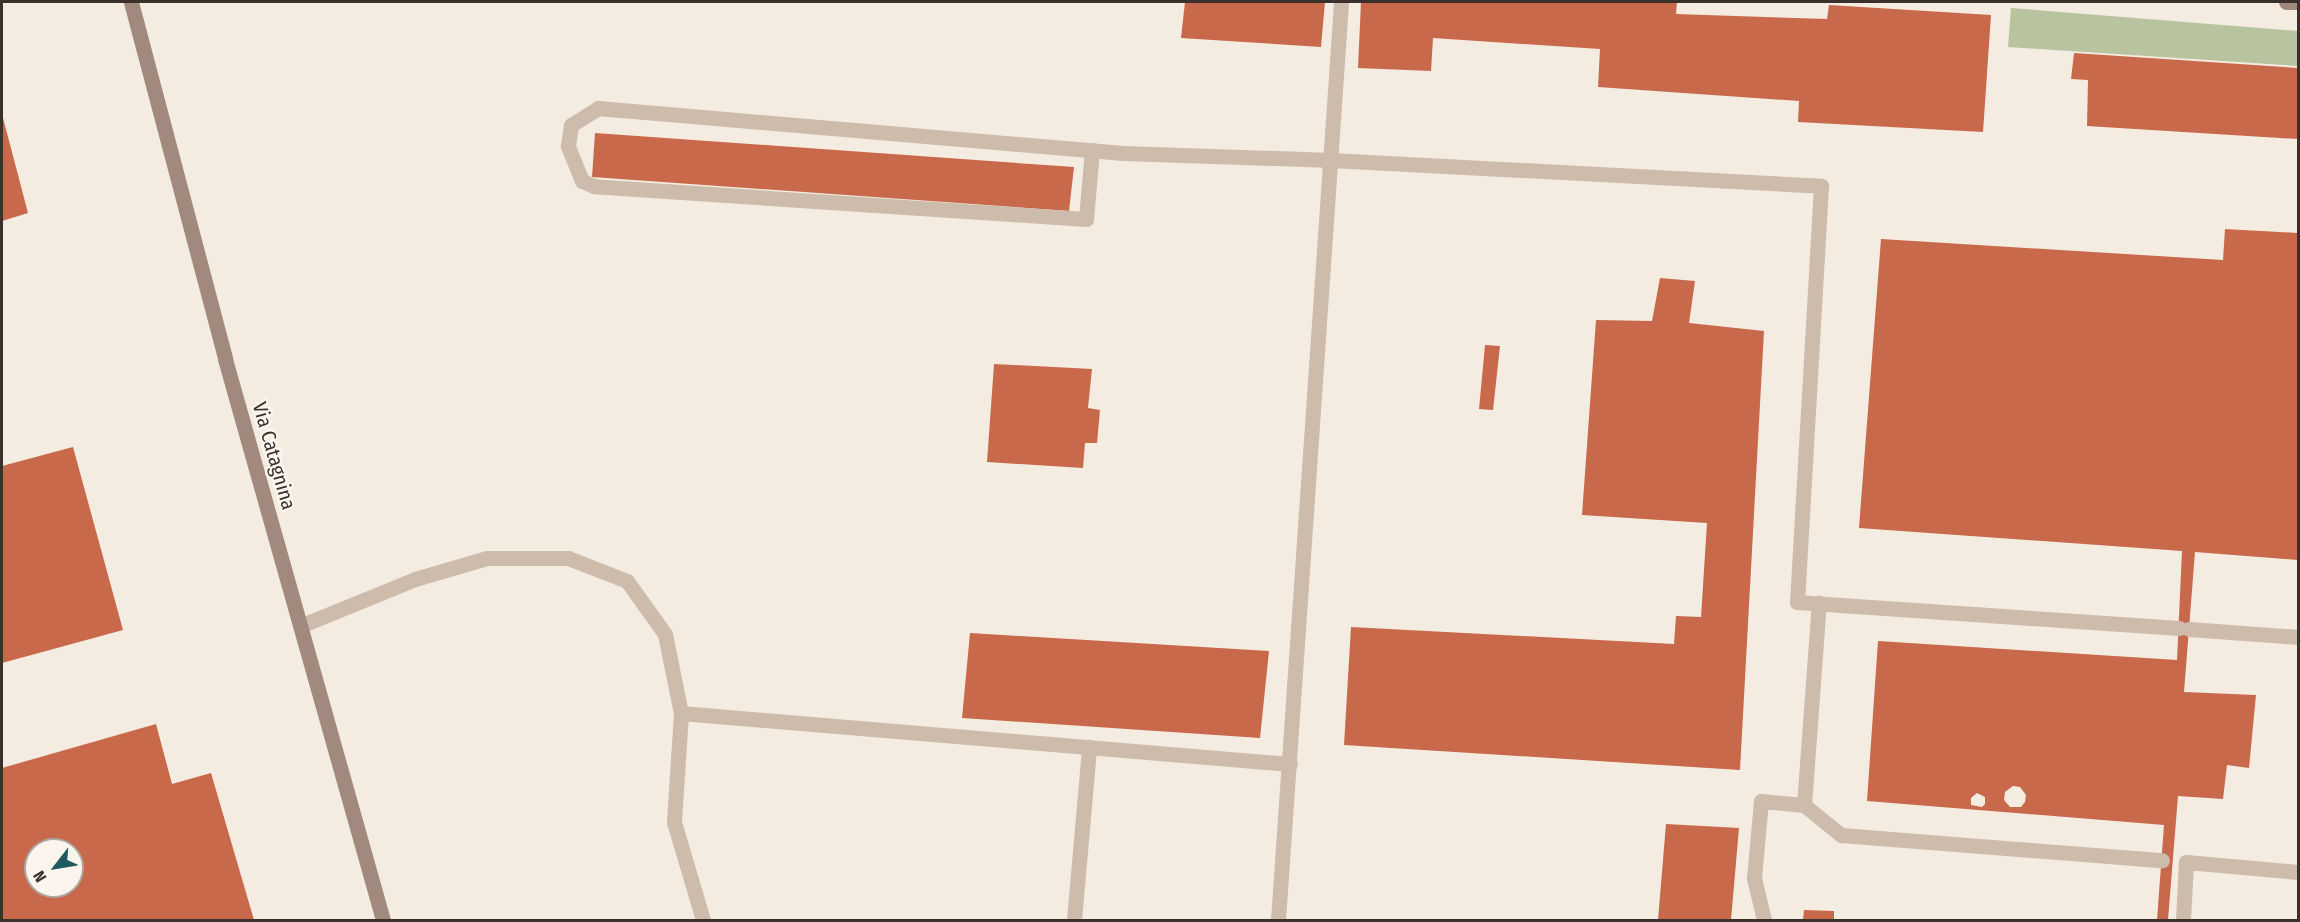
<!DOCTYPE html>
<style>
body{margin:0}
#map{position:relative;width:2300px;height:922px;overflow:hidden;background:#f4ebe1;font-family:"Fira Sans Condensed",sans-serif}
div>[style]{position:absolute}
.green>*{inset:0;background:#b8c4a0}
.building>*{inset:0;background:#c8694b}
.lane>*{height:15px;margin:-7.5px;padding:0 7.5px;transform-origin:7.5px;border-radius:7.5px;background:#cdbbac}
.secondary>*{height:15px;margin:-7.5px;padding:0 7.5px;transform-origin:7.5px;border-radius:7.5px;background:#a18a7d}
span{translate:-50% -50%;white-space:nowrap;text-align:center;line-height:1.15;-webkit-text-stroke:5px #fbf5ee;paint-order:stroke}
.street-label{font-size:20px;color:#3b302b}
.frame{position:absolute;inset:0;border:3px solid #3b302b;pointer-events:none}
.north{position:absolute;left:24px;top:838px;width:60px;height:60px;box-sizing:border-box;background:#fbf5ee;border:2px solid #aea6a0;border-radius:50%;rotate:239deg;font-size:16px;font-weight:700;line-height:24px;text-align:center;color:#3b302b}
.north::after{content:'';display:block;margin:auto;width:21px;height:27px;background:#1f5a5e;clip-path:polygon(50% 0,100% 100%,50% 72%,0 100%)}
</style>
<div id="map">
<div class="green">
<i style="clip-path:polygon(2011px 8px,2298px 31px,2298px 66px,2008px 47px)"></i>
</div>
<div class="building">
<i style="clip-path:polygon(1185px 2px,1325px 2px,1321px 47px,1181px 38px)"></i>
<i style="clip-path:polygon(1361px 2px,1677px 2px,1676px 14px,1827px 19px,1829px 5px,1991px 15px,1983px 132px,1798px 122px,1799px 101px,1598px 87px,1600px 49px,1433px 38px,1431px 71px,1358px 68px)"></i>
<i style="clip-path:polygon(2074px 53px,2298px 68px,2298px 139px,2087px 126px,2088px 80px,2071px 79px)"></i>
<i style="clip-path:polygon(2px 114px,28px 213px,2px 221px)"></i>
<i style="clip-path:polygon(595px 133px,1074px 167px,1069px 211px,592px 177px)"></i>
<i style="clip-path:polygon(evenodd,2225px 229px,2298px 233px,2298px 560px,2195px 552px,2184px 692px,2256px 695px,2249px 768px,2227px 765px,2223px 799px,2178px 796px,2168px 920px,2157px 920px,2164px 825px,1867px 801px,1878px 641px,2177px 660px,2182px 551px,1859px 528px,1881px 239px,2223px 260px,2225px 229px,2013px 786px,2020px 787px,2026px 795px,2025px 802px,2021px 807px,2010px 807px,2004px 800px,2005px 792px,2013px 786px,2225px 229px,1977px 793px,1985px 797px,1985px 804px,1982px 807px,1971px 805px,1971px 798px,1977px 793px)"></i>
<i style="clip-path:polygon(1660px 278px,1695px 281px,1689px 323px,1764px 331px,1740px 770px,1344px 745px,1351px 627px,1674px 644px,1676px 616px,1701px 617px,1707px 523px,1582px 515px,1596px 320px,1652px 321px)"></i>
<i style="clip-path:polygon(1485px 345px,1500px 346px,1493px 410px,1479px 409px)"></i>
<i style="clip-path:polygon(994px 364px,1092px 369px,1088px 408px,1100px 410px,1097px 443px,1085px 443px,1083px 468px,987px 462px)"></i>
<i style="clip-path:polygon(73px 447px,123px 630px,2px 663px,2px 466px)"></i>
<i style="clip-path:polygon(970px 633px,1269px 651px,1260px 738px,962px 718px)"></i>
<i style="clip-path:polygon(evenodd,156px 724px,172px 784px,211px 773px,254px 920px,2px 920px,2px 768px,156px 724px,36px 850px,72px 850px,72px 886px,36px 886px,36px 850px)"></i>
<i style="clip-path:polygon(1666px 824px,1739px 828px,1731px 920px,1658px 920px)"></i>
<i style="clip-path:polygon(1804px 910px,1834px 911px,1834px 920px,1803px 920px)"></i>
</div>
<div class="lane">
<i style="left:1092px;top:150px;width:69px;rotate:95deg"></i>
<i style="left:1086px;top:219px;width:493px;rotate:-176.2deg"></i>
<i style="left:594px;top:186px;width:13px;rotate:-157deg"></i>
<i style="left:582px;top:181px;width:38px;rotate:-112deg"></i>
<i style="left:568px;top:146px;width:21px;rotate:-82deg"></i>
<i style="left:571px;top:125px;width:32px;rotate:-32deg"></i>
<i style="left:598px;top:108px;width:527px;rotate:4.9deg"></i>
<i style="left:1123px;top:153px;width:208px;rotate:1.9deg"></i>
<i style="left:1331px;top:160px;width:491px;rotate:3deg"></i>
<i style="left:1821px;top:186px;width:417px;rotate:93.3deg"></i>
<i style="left:1797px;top:602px;width:383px;rotate:3.9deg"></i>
<i style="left:300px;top:626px;width:124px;rotate:-22.2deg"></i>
<i style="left:415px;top:579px;width:75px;rotate:-16.3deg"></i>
<i style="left:487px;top:558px;width:81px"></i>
<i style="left:568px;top:558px;width:63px;rotate:21.3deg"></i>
<i style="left:627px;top:581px;width:65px;rotate:54.4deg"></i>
<i style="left:665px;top:634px;width:81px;rotate:78.6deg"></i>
<i style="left:681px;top:713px;width:611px;rotate:4.79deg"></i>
<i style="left:2189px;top:629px;width:109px;rotate:4.2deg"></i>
<i style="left:681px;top:713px;width:109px;rotate:93.7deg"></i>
<i style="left:674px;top:822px;width:102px;rotate:73.5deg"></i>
<i style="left:1804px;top:805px;width:48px;rotate:39deg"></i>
<i style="left:1841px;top:835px;width:322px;rotate:4.5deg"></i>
<i style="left:1074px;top:920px;width:174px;rotate:-85deg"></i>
<i style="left:1278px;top:920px;width:920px;rotate:-86.07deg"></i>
<i style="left:1764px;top:920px;width:43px;rotate:-103.4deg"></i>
<i style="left:1754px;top:878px;width:77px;rotate:-84.8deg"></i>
<i style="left:1761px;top:801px;width:43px;rotate:5.3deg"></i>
<i style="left:1804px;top:805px;width:203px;rotate:-85.8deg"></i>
<i style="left:2183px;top:920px;width:58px;rotate:-87deg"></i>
<i style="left:2186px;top:862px;width:112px;rotate:5.1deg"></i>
</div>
<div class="secondary">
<i style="left:131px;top:2px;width:369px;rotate:75.2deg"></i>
<i style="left:225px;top:359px;width:583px;rotate:74.27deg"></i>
<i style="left:2286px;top:2px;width:12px"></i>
</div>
<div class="street-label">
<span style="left:274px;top:456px;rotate:74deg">Via Catagnina</span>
</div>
<div class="frame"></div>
<div class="north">N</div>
</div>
